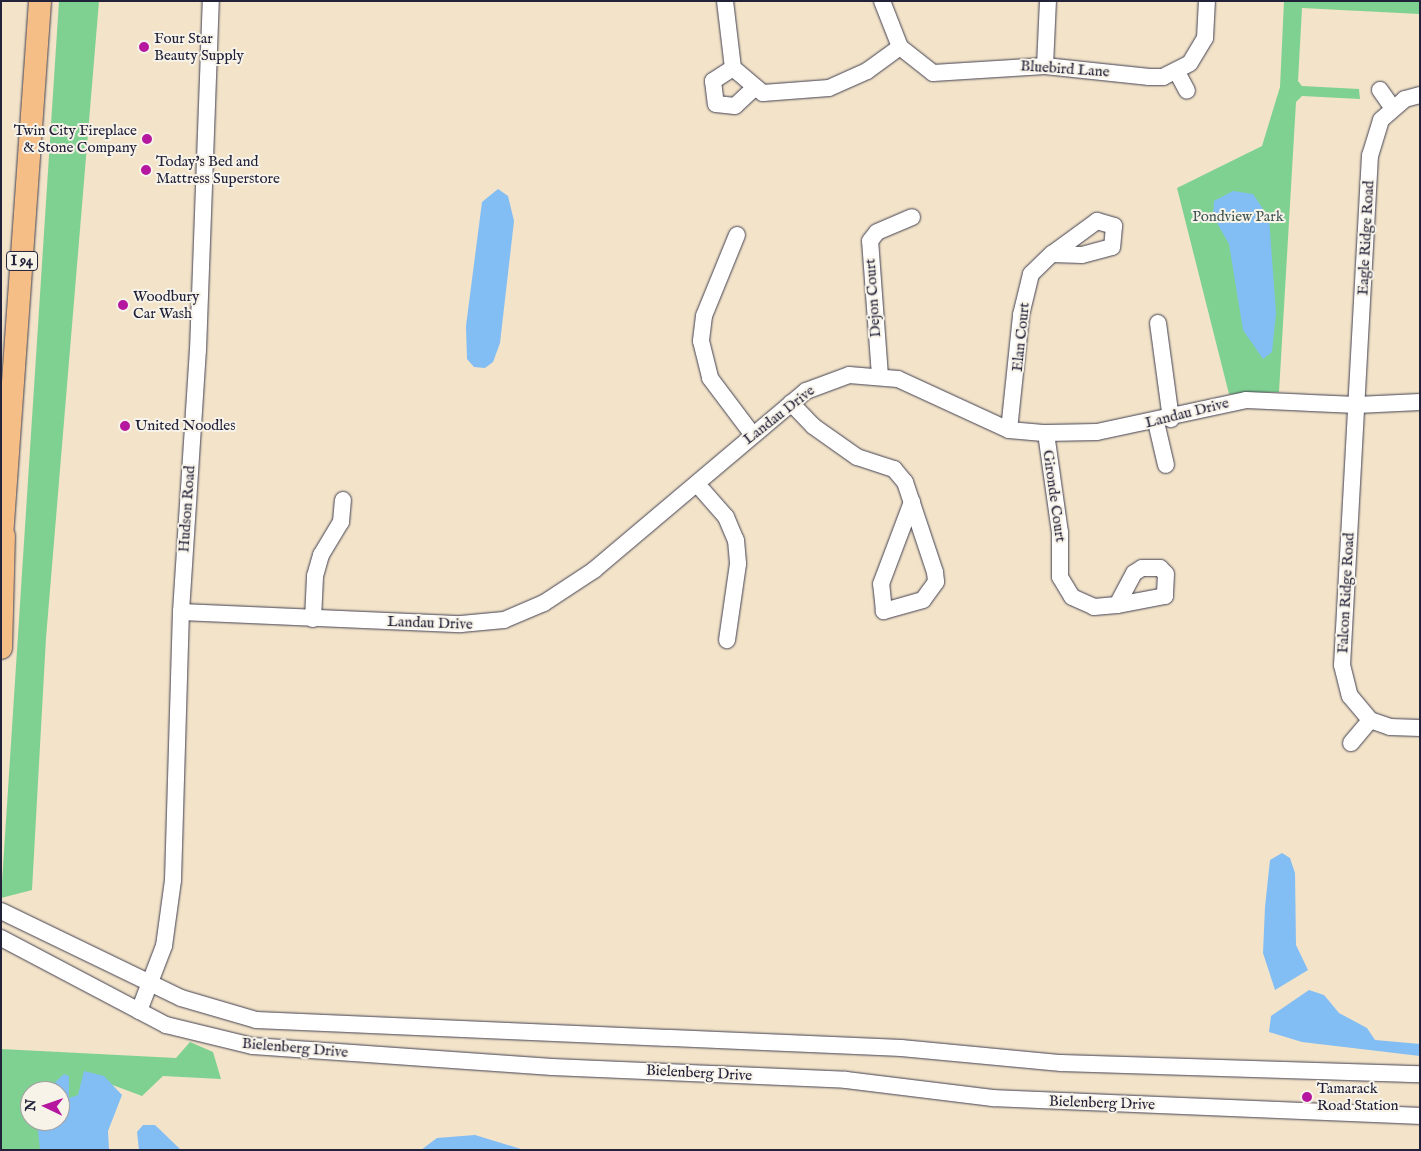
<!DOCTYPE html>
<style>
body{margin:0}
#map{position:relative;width:1421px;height:1151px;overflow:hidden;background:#f2e3c9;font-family:"IM FELL English",serif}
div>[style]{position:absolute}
.green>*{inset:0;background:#7fd192}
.water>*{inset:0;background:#82bdf4}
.roads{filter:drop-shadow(0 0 1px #413f50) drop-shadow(0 0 1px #413f50)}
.minor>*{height:16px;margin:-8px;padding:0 8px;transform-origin:8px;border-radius:8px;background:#fff}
.highway>*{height:22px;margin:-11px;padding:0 11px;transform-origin:11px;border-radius:11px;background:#f6be87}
.dots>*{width:14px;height:14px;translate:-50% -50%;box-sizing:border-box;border:2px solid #f7f3e8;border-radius:50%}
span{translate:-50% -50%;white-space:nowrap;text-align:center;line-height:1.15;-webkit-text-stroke:4px #f7f3e8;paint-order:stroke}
.shield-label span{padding:1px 4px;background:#f7f3e8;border:1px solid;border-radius:4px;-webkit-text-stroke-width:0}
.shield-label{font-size:14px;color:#22223b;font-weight:700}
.poi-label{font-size:15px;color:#22223b}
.left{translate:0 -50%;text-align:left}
.right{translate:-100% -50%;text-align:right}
.street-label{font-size:15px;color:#22223b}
.park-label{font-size:15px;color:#3e5755}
.frame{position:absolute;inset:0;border:2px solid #22223b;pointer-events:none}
.north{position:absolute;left:20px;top:1081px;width:50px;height:50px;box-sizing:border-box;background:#f7f3e8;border:1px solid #a29fa3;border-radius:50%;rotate:273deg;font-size:14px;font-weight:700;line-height:20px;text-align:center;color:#22223b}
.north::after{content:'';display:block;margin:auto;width:18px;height:22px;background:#b5179e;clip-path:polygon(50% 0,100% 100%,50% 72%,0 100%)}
</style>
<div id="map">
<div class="green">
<i style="clip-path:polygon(59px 1px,99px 1px,46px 638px,32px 890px,1px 898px)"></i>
<i style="clip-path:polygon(1284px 1px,1420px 1px,1420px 14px,1302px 8px,1298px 81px,1302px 86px,1359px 89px,1360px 99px,1302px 96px,1296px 102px,1279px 392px,1229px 394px,1177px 188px,1262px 146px,1280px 87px)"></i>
<i style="clip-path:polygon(evenodd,190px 1042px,213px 1052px,221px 1079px,163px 1076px,142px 1096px,110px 1084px,81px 1084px,68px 1150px,1px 1150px,1px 1049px,176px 1058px,190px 1042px,30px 1091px,60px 1091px,60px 1121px,30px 1121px,30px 1091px)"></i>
</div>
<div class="water">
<i style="clip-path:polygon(498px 189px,508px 196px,514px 221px,500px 343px,493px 362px,485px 368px,474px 367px,467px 359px,466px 326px,482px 202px)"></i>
<i style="clip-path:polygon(1233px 191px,1253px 194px,1269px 218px,1276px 313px,1272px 352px,1263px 359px,1243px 330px,1229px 244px,1213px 216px,1214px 201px)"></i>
<i style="clip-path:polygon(1282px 853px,1290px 858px,1295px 873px,1296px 945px,1308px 970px,1275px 990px,1263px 953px,1265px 907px,1270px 860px)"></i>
<i style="clip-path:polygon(1309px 990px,1324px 995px,1339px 1013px,1367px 1028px,1375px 1040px,1420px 1044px,1420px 1056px,1302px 1042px,1269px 1032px,1271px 1016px)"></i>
<i style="clip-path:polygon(84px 1071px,104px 1076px,122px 1095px,108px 1131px,109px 1150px,40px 1150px,37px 1121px,60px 1121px,60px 1091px,46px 1091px,64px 1074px,69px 1076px,69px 1098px,78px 1095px)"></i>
<i style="clip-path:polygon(143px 1125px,155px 1125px,181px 1150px,139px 1150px,137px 1132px)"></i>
<i style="clip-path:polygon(475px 1135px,524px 1150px,421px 1150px,437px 1138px)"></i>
</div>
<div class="roads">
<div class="minor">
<i style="left:725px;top:1px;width:67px;rotate:83.2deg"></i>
<i style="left:733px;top:68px;width:39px;rotate:40deg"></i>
<i style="left:763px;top:93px;width:66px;rotate:-4.3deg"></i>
<i style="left:829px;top:88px;width:42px;rotate:-24.1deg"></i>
<i style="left:867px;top:71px;width:41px;rotate:-36deg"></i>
<i style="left:882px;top:1px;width:49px;rotate:68.6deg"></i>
<i style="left:900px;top:47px;width:42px;rotate:38.2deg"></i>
<i style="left:933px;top:73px;width:112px;rotate:-3.6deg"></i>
<i style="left:1045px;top:66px;width:105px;rotate:6deg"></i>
<i style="left:1149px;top:77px;width:14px"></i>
<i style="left:1163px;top:77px;width:30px;rotate:-27deg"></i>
<i style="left:1190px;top:63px;width:29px;rotate:-59deg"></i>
<i style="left:1205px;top:38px;width:37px;rotate:-87deg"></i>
<i style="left:1045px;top:66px;width:65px;rotate:-87.4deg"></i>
<i style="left:733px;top:68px;width:24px;rotate:147deg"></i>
<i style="left:713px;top:81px;width:23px;rotate:83deg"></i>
<i style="left:716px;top:104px;width:19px;rotate:6deg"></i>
<i style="left:735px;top:106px;width:25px;rotate:-43deg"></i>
<i style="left:1177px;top:72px;width:21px;rotate:62deg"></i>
<i style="left:1380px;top:90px;width:21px;rotate:55deg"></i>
<i style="left:1420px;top:95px;width:16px;rotate:165deg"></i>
<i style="left:1405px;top:99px;width:32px;rotate:139deg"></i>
<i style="left:1381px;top:120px;width:37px;rotate:107deg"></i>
<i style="left:1370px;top:155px;width:511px;rotate:93.14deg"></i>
<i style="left:1342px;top:665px;width:32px;rotate:76deg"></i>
<i style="left:1350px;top:696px;width:31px;rotate:50deg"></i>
<i style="left:1370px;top:720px;width:21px;rotate:19deg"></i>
<i style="left:1390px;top:727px;width:30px;rotate:2deg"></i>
<i style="left:1097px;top:221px;width:18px;rotate:16deg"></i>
<i style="left:1114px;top:226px;width:21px;rotate:95deg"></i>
<i style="left:1112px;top:247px;width:31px;rotate:165deg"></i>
<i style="left:1082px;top:255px;width:30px;rotate:-178deg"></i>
<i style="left:1052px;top:254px;width:56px;rotate:-36.3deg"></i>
<i style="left:737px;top:235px;width:87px;rotate:112.2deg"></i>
<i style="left:704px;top:316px;width:25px;rotate:97deg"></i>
<i style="left:701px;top:341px;width:38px;rotate:76deg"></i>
<i style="left:710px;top:378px;width:71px;rotate:53deg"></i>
<i style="left:1158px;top:323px;width:97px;rotate:82.3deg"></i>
<i style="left:880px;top:376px;width:135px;rotate:-94.2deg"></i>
<i style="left:870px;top:241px;width:11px;rotate:-52deg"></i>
<i style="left:877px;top:232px;width:38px;rotate:-23deg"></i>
<i style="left:791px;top:403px;width:32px;rotate:46deg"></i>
<i style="left:813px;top:426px;width:54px;rotate:35.2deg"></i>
<i style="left:857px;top:457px;width:39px;rotate:18deg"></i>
<i style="left:894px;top:469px;width:17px;rotate:50deg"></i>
<i style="left:905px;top:482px;width:95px;rotate:71.6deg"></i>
<i style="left:935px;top:572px;width:10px;rotate:84deg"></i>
<i style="left:936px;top:582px;width:22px;rotate:126deg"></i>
<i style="left:923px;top:600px;width:41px;rotate:164.2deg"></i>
<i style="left:884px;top:611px;width:27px;rotate:-96deg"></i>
<i style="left:881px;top:584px;width:88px;rotate:-69.3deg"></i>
<i style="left:1156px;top:422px;width:44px;rotate:76.9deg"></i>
<i style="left:1009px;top:430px;width:116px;rotate:-84deg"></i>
<i style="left:1021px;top:315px;width:42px;rotate:-76.3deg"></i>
<i style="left:1031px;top:274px;width:29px;rotate:-44deg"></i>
<i style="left:1046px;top:433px;width:100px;rotate:82deg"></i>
<i style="left:1060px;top:532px;width:45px;rotate:90deg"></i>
<i style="left:1060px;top:577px;width:23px;rotate:59deg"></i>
<i style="left:1072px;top:597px;width:24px;rotate:24deg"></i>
<i style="left:1094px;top:607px;width:23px;rotate:-5deg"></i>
<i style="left:1117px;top:605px;width:36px;rotate:-62deg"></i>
<i style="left:1134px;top:573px;width:9px;rotate:-32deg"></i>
<i style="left:1142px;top:568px;width:18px"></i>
<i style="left:1160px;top:568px;width:8px;rotate:45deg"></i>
<i style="left:1166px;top:574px;width:22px;rotate:93deg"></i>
<i style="left:1165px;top:596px;width:49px;rotate:169.4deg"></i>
<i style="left:697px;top:484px;width:44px;rotate:48.7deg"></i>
<i style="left:726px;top:517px;width:25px;rotate:67deg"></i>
<i style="left:736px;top:540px;width:24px;rotate:85deg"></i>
<i style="left:738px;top:564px;width:77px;rotate:98.2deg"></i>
<i style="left:181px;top:612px;width:280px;rotate:2.5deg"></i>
<i style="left:461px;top:624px;width:43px;rotate:-5.3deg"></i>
<i style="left:504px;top:620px;width:43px;rotate:-23deg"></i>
<i style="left:544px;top:603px;width:60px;rotate:-33.4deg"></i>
<i style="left:594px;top:570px;width:277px;rotate:-40.2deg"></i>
<i style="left:806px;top:391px;width:46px;rotate:-20.4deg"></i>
<i style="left:849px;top:375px;width:49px;rotate:4.7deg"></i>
<i style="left:898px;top:379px;width:122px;rotate:24.7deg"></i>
<i style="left:1009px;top:430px;width:37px;rotate:5deg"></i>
<i style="left:1046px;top:433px;width:51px;rotate:-1.1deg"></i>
<i style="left:1097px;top:432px;width:152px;rotate:-12.1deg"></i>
<i style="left:1246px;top:400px;width:111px;rotate:2.6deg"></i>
<i style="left:1357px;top:405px;width:63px;rotate:-2.7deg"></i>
<i style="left:313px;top:619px;width:43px;rotate:-87.3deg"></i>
<i style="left:315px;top:576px;width:22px;rotate:-74deg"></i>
<i style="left:321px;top:555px;width:39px;rotate:-59deg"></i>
<i style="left:341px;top:522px;width:22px;rotate:-85deg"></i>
<i style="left:1351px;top:743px;width:30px;rotate:-50deg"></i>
<i style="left:1px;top:911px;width:200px;rotate:25.8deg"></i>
<i style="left:181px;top:998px;width:78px;rotate:16.3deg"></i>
<i style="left:256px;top:1020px;width:646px;rotate:2.49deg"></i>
<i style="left:901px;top:1048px;width:161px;rotate:5.4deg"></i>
<i style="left:1061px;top:1063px;width:359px;rotate:1.8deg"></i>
<i style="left:1px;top:938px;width:187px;rotate:27.8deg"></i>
<i style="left:166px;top:1025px;width:89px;rotate:13.6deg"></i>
<i style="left:253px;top:1046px;width:300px;rotate:4deg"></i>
<i style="left:552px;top:1067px;width:294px;rotate:2.5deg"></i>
<i style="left:846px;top:1080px;width:148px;rotate:7deg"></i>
<i style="left:993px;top:1098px;width:427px;rotate:2.4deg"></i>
<i style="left:139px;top:1011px;width:70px;rotate:-69deg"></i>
<i style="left:164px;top:946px;width:67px;rotate:-82.2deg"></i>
<i style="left:173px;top:880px;width:268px;rotate:-88.3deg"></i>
<i style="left:181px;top:612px;width:263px;rotate:-86.3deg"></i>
<i style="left:198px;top:350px;width:349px;rotate:-87.9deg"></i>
</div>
<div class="highway">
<i style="left:1px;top:551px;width:551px;rotate:-85.94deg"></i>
<i style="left:1px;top:648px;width:112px;rotate:-88.5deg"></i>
</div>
</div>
<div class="dots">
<i style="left:144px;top:47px;background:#b5179e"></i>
<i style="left:147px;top:139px;background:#b5179e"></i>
<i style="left:146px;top:170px;background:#b5179e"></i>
<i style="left:123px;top:305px;background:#b5179e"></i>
<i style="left:125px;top:426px;background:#b5179e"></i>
<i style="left:1307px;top:1097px;background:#b5179e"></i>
</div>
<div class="shield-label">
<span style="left:22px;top:261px">I 94</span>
</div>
<div class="poi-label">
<span class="left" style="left:154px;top:47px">Four Star<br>Beauty Supply</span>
<span class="right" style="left:137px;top:139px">Twin City Fireplace<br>&amp; Stone Company</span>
<span class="left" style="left:156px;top:170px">Today's Bed and<br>Mattress Superstore</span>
<span class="left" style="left:133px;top:305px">Woodbury<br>Car Wash</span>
<span class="left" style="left:135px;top:426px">United Noodles</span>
<span class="left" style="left:1317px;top:1097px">Tamarack<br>Road Station</span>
</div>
<div class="street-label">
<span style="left:1065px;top:69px;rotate:4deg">Bluebird Lane</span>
<span style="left:1366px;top:238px;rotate:-87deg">Eagle Ridge Road</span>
<span style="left:873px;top:298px;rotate:-94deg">Dejon Court</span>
<span style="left:1021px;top:337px;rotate:-84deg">Elan Court</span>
<span style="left:1187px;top:413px;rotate:-14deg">Landau Drive</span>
<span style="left:779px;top:415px;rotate:-38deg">Landau Drive</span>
<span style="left:1054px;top:496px;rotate:82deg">Gironde Court</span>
<span style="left:187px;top:509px;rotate:-86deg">Hudson Road</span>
<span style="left:1346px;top:593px;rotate:-87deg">Falcon Ridge Road</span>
<span style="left:430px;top:623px;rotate:2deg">Landau Drive</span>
<span style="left:295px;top:1048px;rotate:5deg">Bielenberg Drive</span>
<span style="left:699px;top:1073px;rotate:3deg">Bielenberg Drive</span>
<span style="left:1102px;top:1103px;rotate:2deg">Bielenberg Drive</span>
</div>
<div class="park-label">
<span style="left:1238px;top:217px">Pondview Park</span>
</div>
<div class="frame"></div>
<div class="north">N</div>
</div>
